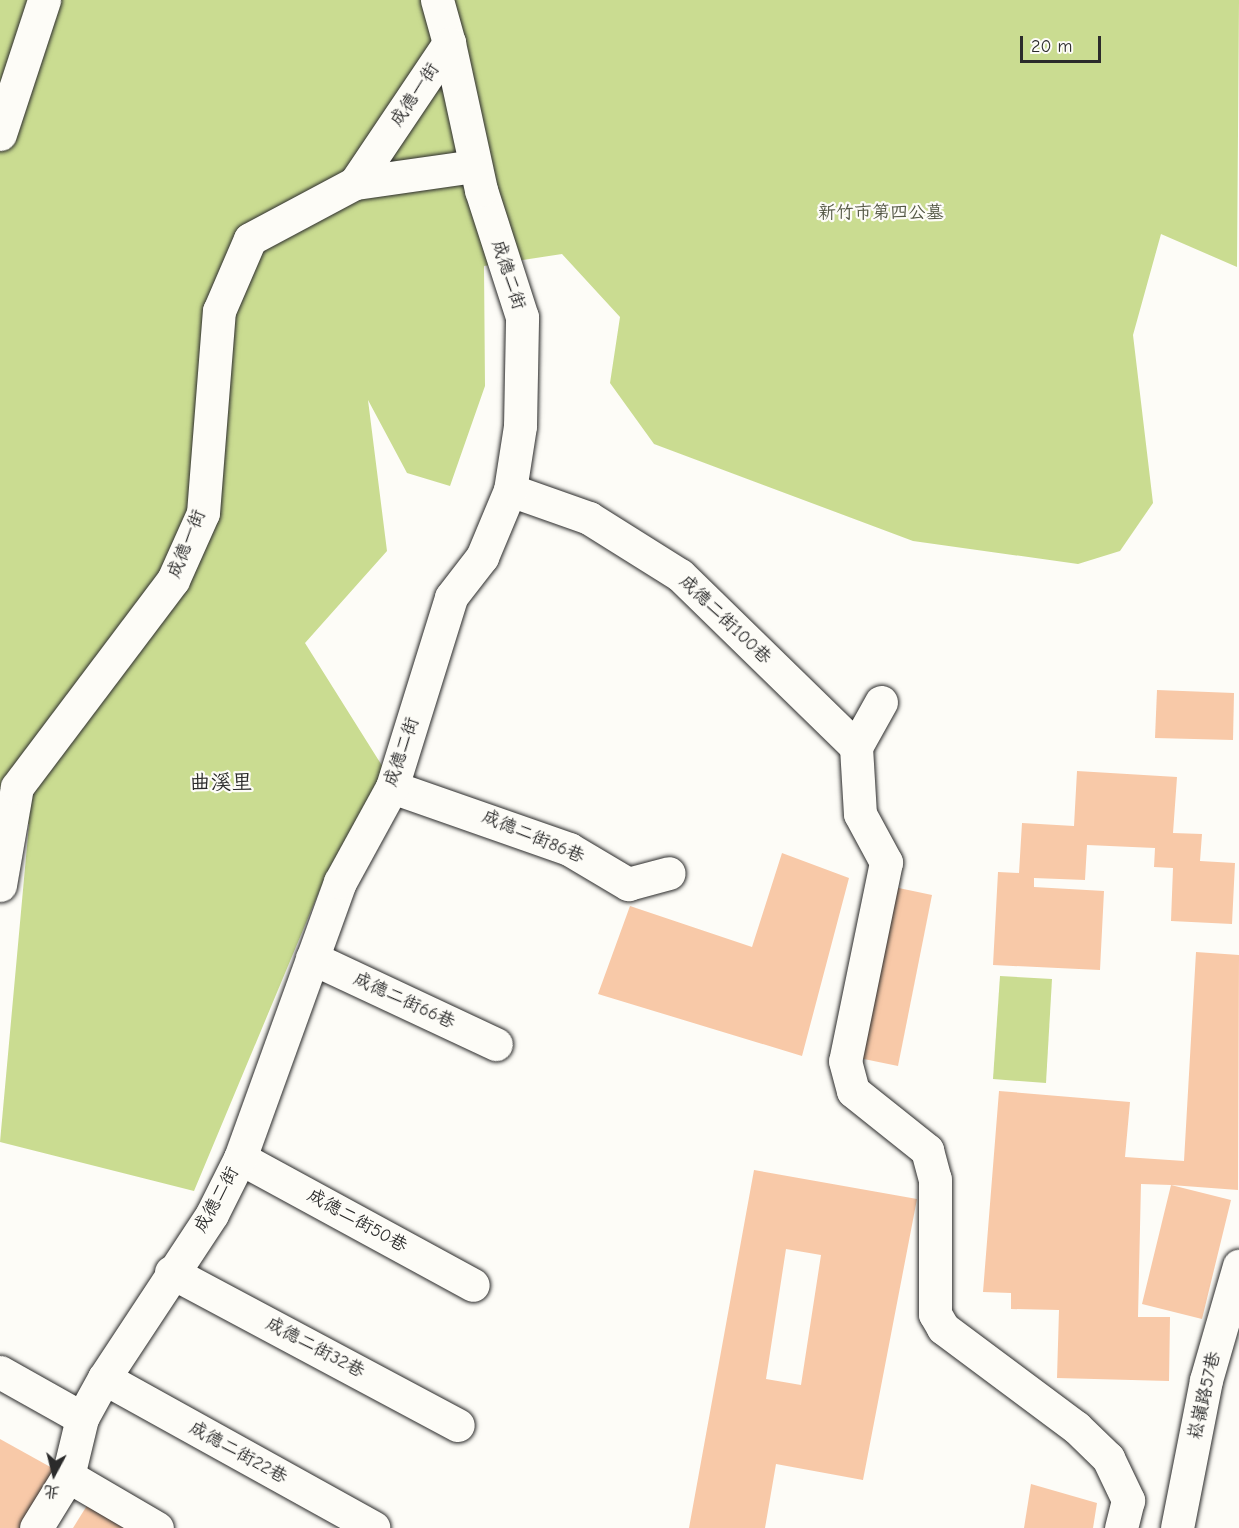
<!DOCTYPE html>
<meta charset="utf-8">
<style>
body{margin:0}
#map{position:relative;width:1239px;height:1528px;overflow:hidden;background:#fdfcf7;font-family:"Comic Neue","LXGW WenKai TC",sans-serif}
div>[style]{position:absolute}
.green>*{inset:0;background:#cadc91}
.building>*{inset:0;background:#f8c9a8}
.roads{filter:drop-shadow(0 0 2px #2b2b2b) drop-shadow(0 0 2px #2b2b2b)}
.minor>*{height:33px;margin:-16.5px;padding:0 16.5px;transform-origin:16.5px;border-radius:16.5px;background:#fdfcf7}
span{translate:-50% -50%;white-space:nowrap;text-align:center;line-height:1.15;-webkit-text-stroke:4.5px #fdfcf7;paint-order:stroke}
.street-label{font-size:18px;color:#2b2b2b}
.park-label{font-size:18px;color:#535744}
.quarter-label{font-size:21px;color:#2b2b2b}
.north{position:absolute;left:24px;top:1444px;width:60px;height:60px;-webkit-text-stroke:4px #fdfcf7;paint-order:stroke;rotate:187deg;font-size:16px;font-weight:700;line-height:24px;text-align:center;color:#2b2b2b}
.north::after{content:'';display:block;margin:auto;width:21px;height:27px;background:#2b2b2b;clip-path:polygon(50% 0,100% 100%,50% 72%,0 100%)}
.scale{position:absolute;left:1020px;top:36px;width:81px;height:27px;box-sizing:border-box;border:3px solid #2b2b2b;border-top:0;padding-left:8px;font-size:18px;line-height:21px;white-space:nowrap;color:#2b2b2b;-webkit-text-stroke:4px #fdfcf7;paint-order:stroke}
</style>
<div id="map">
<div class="green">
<i style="clip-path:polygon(0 0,1239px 0,1237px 267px,1161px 234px,1133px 335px,1153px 503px,1120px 551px,1078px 564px,913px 541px,654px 444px,610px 383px,620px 317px,562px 254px,484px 266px,485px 386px,450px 486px,407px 473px,368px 400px,387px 551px,305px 643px,386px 772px,321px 887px,194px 1191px,0 1142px,29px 824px,0 818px)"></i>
<i style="clip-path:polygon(1000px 976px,1052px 979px,1046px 1083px,993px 1079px)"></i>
</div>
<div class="building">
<i style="clip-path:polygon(1157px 690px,1234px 693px,1233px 740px,1155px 738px)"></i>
<i style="clip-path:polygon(1077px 771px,1177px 777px,1173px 833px,1202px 834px,1200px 861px,1235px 863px,1232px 924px,1171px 921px,1173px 868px,1154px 867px,1155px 848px,1087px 845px,1085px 880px,1034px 878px,1034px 887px,1104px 891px,1100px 970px,993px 965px,998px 872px,1019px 873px,1022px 823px,1074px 826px)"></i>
<i style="clip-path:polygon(782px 853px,849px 878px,802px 1056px,598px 994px,630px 906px,752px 947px)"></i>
<i style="clip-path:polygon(894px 887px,932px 895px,898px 1066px,859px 1058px)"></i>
<i style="clip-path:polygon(1196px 952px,1239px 955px,1238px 1190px,1171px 1185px,1231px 1200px,1202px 1319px,1142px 1304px,1171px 1185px,1141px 1184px,1138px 1317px,1170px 1317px,1169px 1381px,1057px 1378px,1059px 1310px,1011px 1309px,1011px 1293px,983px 1292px,999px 1091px,1130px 1102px,1125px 1157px,1184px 1161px)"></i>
<i style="clip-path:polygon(evenodd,754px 1170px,917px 1199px,863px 1480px,776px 1464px,765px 1528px,689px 1528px,754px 1170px,786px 1249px,821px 1255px,801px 1385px,766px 1379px,786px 1249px)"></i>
<i style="clip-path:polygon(0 1439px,54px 1469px,20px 1528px,0 1528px)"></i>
<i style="clip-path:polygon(1031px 1484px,1097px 1503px,1093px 1528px,1024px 1528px)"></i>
<i style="clip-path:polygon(91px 1499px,138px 1528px,73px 1528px)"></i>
</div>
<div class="roads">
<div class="minor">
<i style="left:0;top:134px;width:141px;rotate:-71.8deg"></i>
<i style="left:355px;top:183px;width:120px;rotate:-8.1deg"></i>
<i style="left:510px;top:490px;width:84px;rotate:19.5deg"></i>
<i style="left:589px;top:518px;width:107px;rotate:32.1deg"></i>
<i style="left:680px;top:575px;width:246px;rotate:44.3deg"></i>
<i style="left:881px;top:702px;width:51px;rotate:119.1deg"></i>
<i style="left:856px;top:747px;width:67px;rotate:86.6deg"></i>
<i style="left:860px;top:814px;width:55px;rotate:61.6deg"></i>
<i style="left:886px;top:862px;width:203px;rotate:101.6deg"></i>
<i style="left:845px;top:1061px;width:31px;rotate:75deg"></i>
<i style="left:853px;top:1091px;width:95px;rotate:38.6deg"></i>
<i style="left:927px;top:1150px;width:30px;rotate:75deg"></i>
<i style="left:935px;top:1179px;width:135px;rotate:90deg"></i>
<i style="left:935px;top:1314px;width:16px;rotate:60deg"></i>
<i style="left:943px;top:1328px;width:166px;rotate:36.7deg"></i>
<i style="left:1076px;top:1427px;width:45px;rotate:44.1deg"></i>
<i style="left:1108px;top:1458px;width:47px;rotate:64.5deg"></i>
<i style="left:1128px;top:1500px;width:29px;rotate:104deg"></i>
<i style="left:392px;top:787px;width:188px;rotate:19.3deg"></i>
<i style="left:569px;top:849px;width:69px;rotate:30.7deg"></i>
<i style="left:628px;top:884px;width:42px;rotate:-15deg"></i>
<i style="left:0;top:885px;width:99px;rotate:-80.2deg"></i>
<i style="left:17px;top:787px;width:259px;rotate:-53deg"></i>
<i style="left:173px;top:580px;width:73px;rotate:-65.9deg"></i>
<i style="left:203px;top:513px;width:203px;rotate:-85.5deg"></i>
<i style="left:219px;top:311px;width:78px;rotate:-66.7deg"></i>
<i style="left:250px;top:239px;width:119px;rotate:-28.1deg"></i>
<i style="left:355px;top:183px;width:169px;rotate:-56.1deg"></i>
<i style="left:449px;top:43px;width:45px;rotate:-105.6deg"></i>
<i style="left:312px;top:958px;width:203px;rotate:25.1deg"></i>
<i style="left:240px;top:1158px;width:265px;rotate:28.6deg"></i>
<i style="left:171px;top:1272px;width:325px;rotate:28.1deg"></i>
<i style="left:0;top:1372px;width:94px;rotate:29.3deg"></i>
<i style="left:104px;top:1378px;width:308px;rotate:29deg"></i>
<i style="left:68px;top:1476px;width:103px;rotate:30.3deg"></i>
<i style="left:36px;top:1528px;width:61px;rotate:-58.4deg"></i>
<i style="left:68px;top:1476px;width:60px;rotate:-76.4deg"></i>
<i style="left:82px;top:1418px;width:46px;rotate:-61.2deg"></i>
<i style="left:104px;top:1378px;width:196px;rotate:-56.6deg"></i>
<i style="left:212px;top:1214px;width:63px;rotate:-63.4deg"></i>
<i style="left:240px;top:1158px;width:294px;rotate:-70.1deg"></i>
<i style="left:340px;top:882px;width:108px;rotate:-61.3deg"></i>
<i style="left:392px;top:787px;width:199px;rotate:-72.7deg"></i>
<i style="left:451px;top:597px;width:51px;rotate:-52.2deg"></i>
<i style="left:482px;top:557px;width:73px;rotate:-67.3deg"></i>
<i style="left:510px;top:490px;width:65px;rotate:-81.1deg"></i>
<i style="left:520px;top:426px;width:109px;rotate:-88.9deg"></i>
<i style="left:522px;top:317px;width:133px;rotate:-107.9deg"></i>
<i style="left:481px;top:190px;width:150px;rotate:-102.3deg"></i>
<i style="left:1177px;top:1528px;width:151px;rotate:-78.9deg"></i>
<i style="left:1206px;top:1380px;width:119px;rotate:-73.9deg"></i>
</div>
</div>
<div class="street-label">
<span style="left:415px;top:95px;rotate:-56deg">成德一街</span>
<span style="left:508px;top:275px;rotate:72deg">成德二街</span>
<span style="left:187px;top:544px;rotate:-68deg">成德一街</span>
<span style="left:725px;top:620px;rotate:44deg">成德二街100巷</span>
<span style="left:402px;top:752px;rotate:-71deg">成德二街</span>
<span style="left:533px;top:837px;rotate:23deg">成德二街86巷</span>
<span style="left:404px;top:1001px;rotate:25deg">成德二街66巷</span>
<span style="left:217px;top:1200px;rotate:-61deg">成德二街</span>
<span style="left:357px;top:1221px;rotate:29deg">成德二街50巷</span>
<span style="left:315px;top:1348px;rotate:28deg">成德二街32巷</span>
<span style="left:1205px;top:1396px;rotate:-77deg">崧嶺路57巷</span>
<span style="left:238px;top:1453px;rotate:29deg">成德二街22巷</span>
</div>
<div class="park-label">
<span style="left:881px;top:213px">新竹市第四公墓</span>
</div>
<div class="quarter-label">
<span style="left:221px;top:782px">曲溪里</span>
</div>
<div class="north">北</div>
<div class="scale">20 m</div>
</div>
